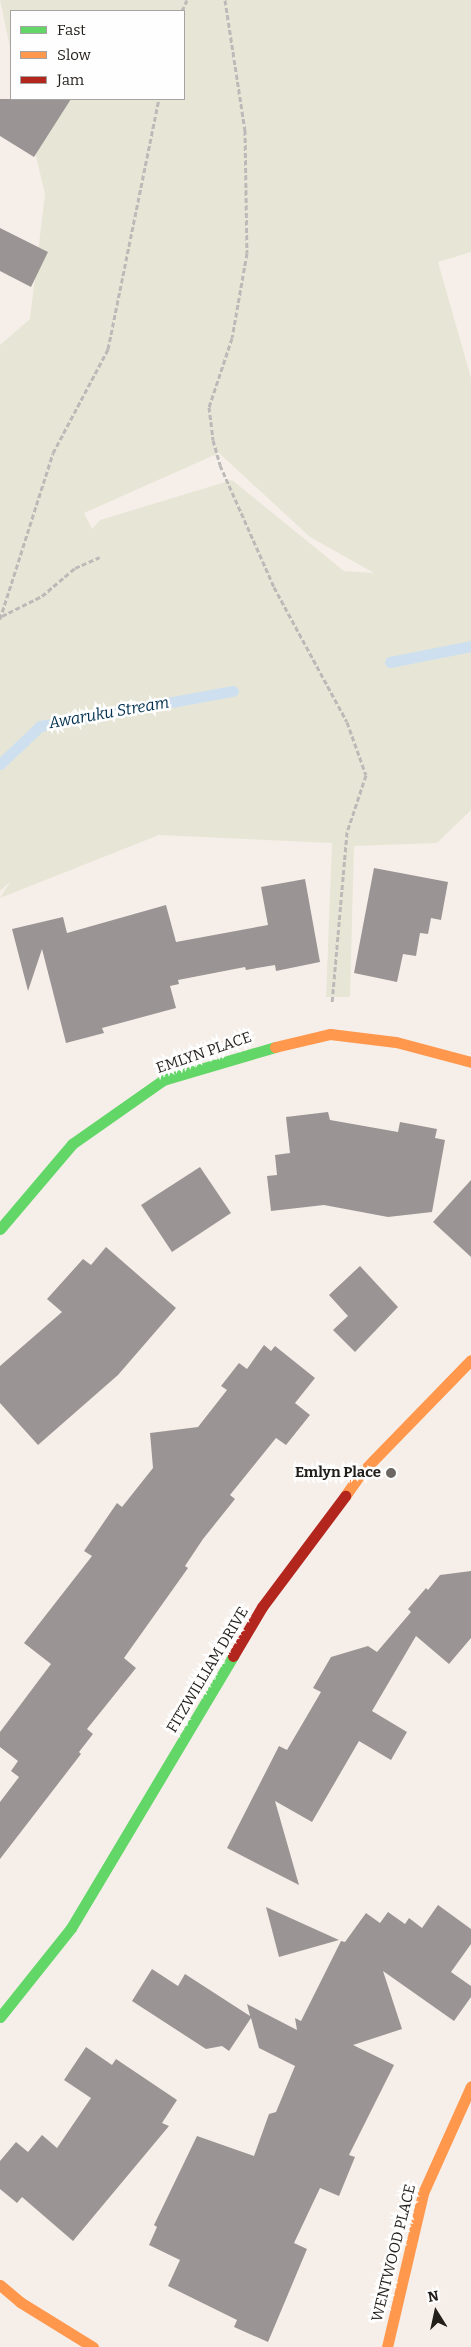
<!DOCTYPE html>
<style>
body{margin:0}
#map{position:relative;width:471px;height:2347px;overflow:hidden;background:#f6efe9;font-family:Bitter,serif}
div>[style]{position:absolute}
.green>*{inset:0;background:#e7e6d6}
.stream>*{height:11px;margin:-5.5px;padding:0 5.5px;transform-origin:5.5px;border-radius:5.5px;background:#cee0ef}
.building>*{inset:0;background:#9a9594}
.path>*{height:3px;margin-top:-1.5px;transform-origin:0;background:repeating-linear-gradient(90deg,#bcbab8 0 5px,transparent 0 7.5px)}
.fast>*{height:11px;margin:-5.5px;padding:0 5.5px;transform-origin:5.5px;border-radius:5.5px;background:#63d668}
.slow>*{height:11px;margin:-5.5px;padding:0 5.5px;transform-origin:5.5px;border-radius:5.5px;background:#ff974d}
.jam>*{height:11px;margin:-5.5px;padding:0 5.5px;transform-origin:5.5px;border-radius:5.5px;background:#b3261e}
.dots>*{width:14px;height:14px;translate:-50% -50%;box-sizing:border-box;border:2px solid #fefefe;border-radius:50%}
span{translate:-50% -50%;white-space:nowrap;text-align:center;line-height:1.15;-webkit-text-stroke:5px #fefefe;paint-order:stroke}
.street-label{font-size:15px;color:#221e1a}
.poi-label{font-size:15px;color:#221e1a;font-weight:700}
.right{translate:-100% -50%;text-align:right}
.water-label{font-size:16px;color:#00304f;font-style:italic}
.legend{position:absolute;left:10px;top:10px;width:175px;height:90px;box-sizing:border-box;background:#fefefe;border:1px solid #a6a4a3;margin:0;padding:6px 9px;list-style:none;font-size:15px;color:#221e1a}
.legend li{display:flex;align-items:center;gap:10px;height:25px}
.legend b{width:25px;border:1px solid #a6a4a3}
.north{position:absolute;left:411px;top:2287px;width:50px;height:50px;-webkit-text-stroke:4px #fefefe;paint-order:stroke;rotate:350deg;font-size:14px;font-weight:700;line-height:20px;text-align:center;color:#221e1a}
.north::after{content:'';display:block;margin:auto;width:18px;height:22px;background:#221e1a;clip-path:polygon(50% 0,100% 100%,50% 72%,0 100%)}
</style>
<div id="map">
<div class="green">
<i style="clip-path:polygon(evenodd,0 0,471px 0,471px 252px,438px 262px,471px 378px,471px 810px,437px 843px,354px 846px,350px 997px,326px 997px,332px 843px,159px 835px,0 898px,10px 882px,0 891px,0 345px,30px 319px,45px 194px,22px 99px,184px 99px,184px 11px,11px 11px,11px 52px,0 0,219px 453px,310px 537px,374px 573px,344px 571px,232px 480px,100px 520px,92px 529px,84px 513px,219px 453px)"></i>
</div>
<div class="stream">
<i style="left:390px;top:662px;width:83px;rotate:-11.2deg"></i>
<i style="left:0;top:764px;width:55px;rotate:-43.5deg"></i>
<i style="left:40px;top:726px;width:196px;rotate:-10.3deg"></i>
</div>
<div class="building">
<i style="clip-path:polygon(0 99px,71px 99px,34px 157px,0 136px)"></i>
<i style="clip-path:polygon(0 228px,48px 252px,31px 287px,0 271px)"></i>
<i style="clip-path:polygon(374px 868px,448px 882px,441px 920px,431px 918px,428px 934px,420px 933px,416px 956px,403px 954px,397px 982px,354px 973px)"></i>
<i style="clip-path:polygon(305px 879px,320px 962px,276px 971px,275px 965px,246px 970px,245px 967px,178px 980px,179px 984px,170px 986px,176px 1008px,102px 1028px,104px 1033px,66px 1043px,42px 949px,28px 991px,12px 929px,63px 917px,67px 933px,166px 905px,176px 942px,268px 925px,261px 887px)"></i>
<i style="clip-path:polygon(328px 1112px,330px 1120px,398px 1132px,400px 1122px,437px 1129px,435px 1138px,445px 1140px,432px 1212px,388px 1217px,324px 1205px,271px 1211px,267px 1176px,277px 1175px,275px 1155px,290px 1153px,286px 1117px)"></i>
<i style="clip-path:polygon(200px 1167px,231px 1213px,172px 1252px,141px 1205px)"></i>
<i style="clip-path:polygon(471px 1180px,471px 1257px,433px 1222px)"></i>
<i style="clip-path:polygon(106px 1247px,176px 1308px,118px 1375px,38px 1445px,0 1403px,0 1366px,62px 1312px,47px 1299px,83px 1259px,91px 1265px)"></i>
<i style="clip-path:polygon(360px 1266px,398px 1307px,355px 1352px,333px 1330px,348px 1316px,329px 1295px)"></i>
<i style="clip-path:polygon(264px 1345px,271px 1351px,275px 1346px,315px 1378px,295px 1403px,310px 1415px,286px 1445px,276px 1438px,230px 1495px,235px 1499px,203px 1539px,185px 1566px,188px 1568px,124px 1658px,136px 1668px,87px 1729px,93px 1734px,79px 1752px,81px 1754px,0 1859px,0 1802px,19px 1777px,11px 1771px,18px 1761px,0 1747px,0 1732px,51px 1664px,24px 1643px,92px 1556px,84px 1551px,117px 1503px,122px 1507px,153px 1468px,150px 1433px,198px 1427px,227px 1390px,221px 1386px,239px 1363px,247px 1369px)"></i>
<i style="clip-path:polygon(471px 1571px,471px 1638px,449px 1664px,416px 1636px,372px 1711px,407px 1732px,391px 1760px,359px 1741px,312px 1822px,275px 1801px,299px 1885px,227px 1848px,279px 1746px,287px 1750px,321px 1692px,313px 1688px,331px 1657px,368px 1646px,377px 1652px,411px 1612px,408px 1609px,426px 1588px,428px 1590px,440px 1575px)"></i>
<i style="clip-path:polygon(438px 1905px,471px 1929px,471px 1944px,451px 1972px,471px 1986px,471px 1997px,454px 2021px,383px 1971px,402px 2029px,353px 2045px,394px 2065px,349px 2155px,355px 2157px,339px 2196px,320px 2188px,294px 2243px,307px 2249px,268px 2342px,234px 2327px,237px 2320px,168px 2286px,180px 2260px,149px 2245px,157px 2227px,154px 2225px,197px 2136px,254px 2156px,269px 2114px,276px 2112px,295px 2066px,259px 2048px,251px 2018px,229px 2051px,222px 2046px,206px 2049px,132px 2001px,152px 1969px,178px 1986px,185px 1974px,250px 2016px,247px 2004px,297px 2030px,295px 2018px,301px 2021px,341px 1941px,345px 1942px,366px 1913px,380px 1923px,388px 1912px,405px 1924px,409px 1918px,422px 1928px)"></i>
<i style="clip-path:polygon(266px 1907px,339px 1940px,279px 1957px)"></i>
<i style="clip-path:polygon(86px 2047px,112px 2065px,116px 2059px,177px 2100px,162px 2123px,169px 2126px,73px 2241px,22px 2197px,17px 2203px,0 2189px,0 2161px,16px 2142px,28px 2152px,42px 2135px,57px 2148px,91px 2098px,64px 2080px)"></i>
</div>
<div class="path">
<i style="left:225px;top:0;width:132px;rotate:81.3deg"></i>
<i style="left:245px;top:130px;width:123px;rotate:89.1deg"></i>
<i style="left:247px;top:253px;width:86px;rotate:100deg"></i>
<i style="left:232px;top:338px;width:73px;rotate:108.4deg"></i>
<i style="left:209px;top:407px;width:33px;rotate:83deg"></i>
<i style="left:213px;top:440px;width:26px;rotate:74deg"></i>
<i style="left:220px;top:465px;width:133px;rotate:66.1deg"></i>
<i style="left:274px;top:587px;width:153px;rotate:61.6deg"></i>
<i style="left:347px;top:722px;width:56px;rotate:70.3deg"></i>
<i style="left:366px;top:775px;width:60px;rotate:108.4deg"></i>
<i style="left:347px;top:832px;width:171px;rotate:95deg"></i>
<i style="left:182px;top:11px;width:12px;rotate:-66deg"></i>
<i style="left:2px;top:616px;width:45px;rotate:-26.6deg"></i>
<i style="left:42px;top:596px;width:43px;rotate:-40.3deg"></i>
<i style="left:75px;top:568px;width:27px;rotate:-24deg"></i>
<i style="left:0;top:619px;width:174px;rotate:-72.3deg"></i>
<i style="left:53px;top:453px;width:118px;rotate:-62.1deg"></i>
<i style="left:108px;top:349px;width:255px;rotate:-78.5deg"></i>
</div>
<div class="fast">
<i style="left:0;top:1229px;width:111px;rotate:-49.7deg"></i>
<i style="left:72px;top:1144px;width:111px;rotate:-35.1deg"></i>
<i style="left:163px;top:1080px;width:117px;rotate:-16.4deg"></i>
<i style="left:0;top:2017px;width:114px;rotate:-51.4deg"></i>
<i style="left:71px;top:1928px;width:317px;rotate:-59.2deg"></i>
</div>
<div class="slow">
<i style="left:275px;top:1047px;width:57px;rotate:-13.3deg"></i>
<i style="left:330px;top:1034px;width:66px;rotate:6.9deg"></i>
<i style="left:396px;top:1042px;width:78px;rotate:14.9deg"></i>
<i style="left:345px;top:1496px;width:29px;rotate:-55deg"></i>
<i style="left:362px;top:1472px;width:156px;rotate:-45.8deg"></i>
<i style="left:0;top:2285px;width:26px;rotate:40deg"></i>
<i style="left:20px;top:2302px;width:86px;rotate:31.7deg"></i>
<i style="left:387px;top:2347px;width:158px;rotate:-76.8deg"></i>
<i style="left:423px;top:2193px;width:117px;rotate:-65.8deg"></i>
</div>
<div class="jam">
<i style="left:233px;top:1656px;width:57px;rotate:-59.4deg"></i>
<i style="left:262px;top:1607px;width:139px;rotate:-53.2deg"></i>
</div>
<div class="dots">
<i style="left:391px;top:1473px;background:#6c6762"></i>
</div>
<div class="street-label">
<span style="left:204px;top:1053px;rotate:-19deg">EMLYN PLACE</span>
<span style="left:208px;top:1670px;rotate:-59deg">FITZWILLIAM DRIVE</span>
<span style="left:394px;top:2253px;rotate:-76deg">WENTWOOD PLACE</span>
</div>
<div class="poi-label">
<span class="right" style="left:381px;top:1473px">Emlyn Place</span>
</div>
<div class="water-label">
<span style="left:109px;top:713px;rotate:-10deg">Awaruku Stream</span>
</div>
<ul class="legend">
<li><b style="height:6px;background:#63d668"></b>Fast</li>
<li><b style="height:6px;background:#ff974d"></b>Slow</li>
<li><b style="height:6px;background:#b3261e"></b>Jam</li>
</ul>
<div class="north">N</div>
</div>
